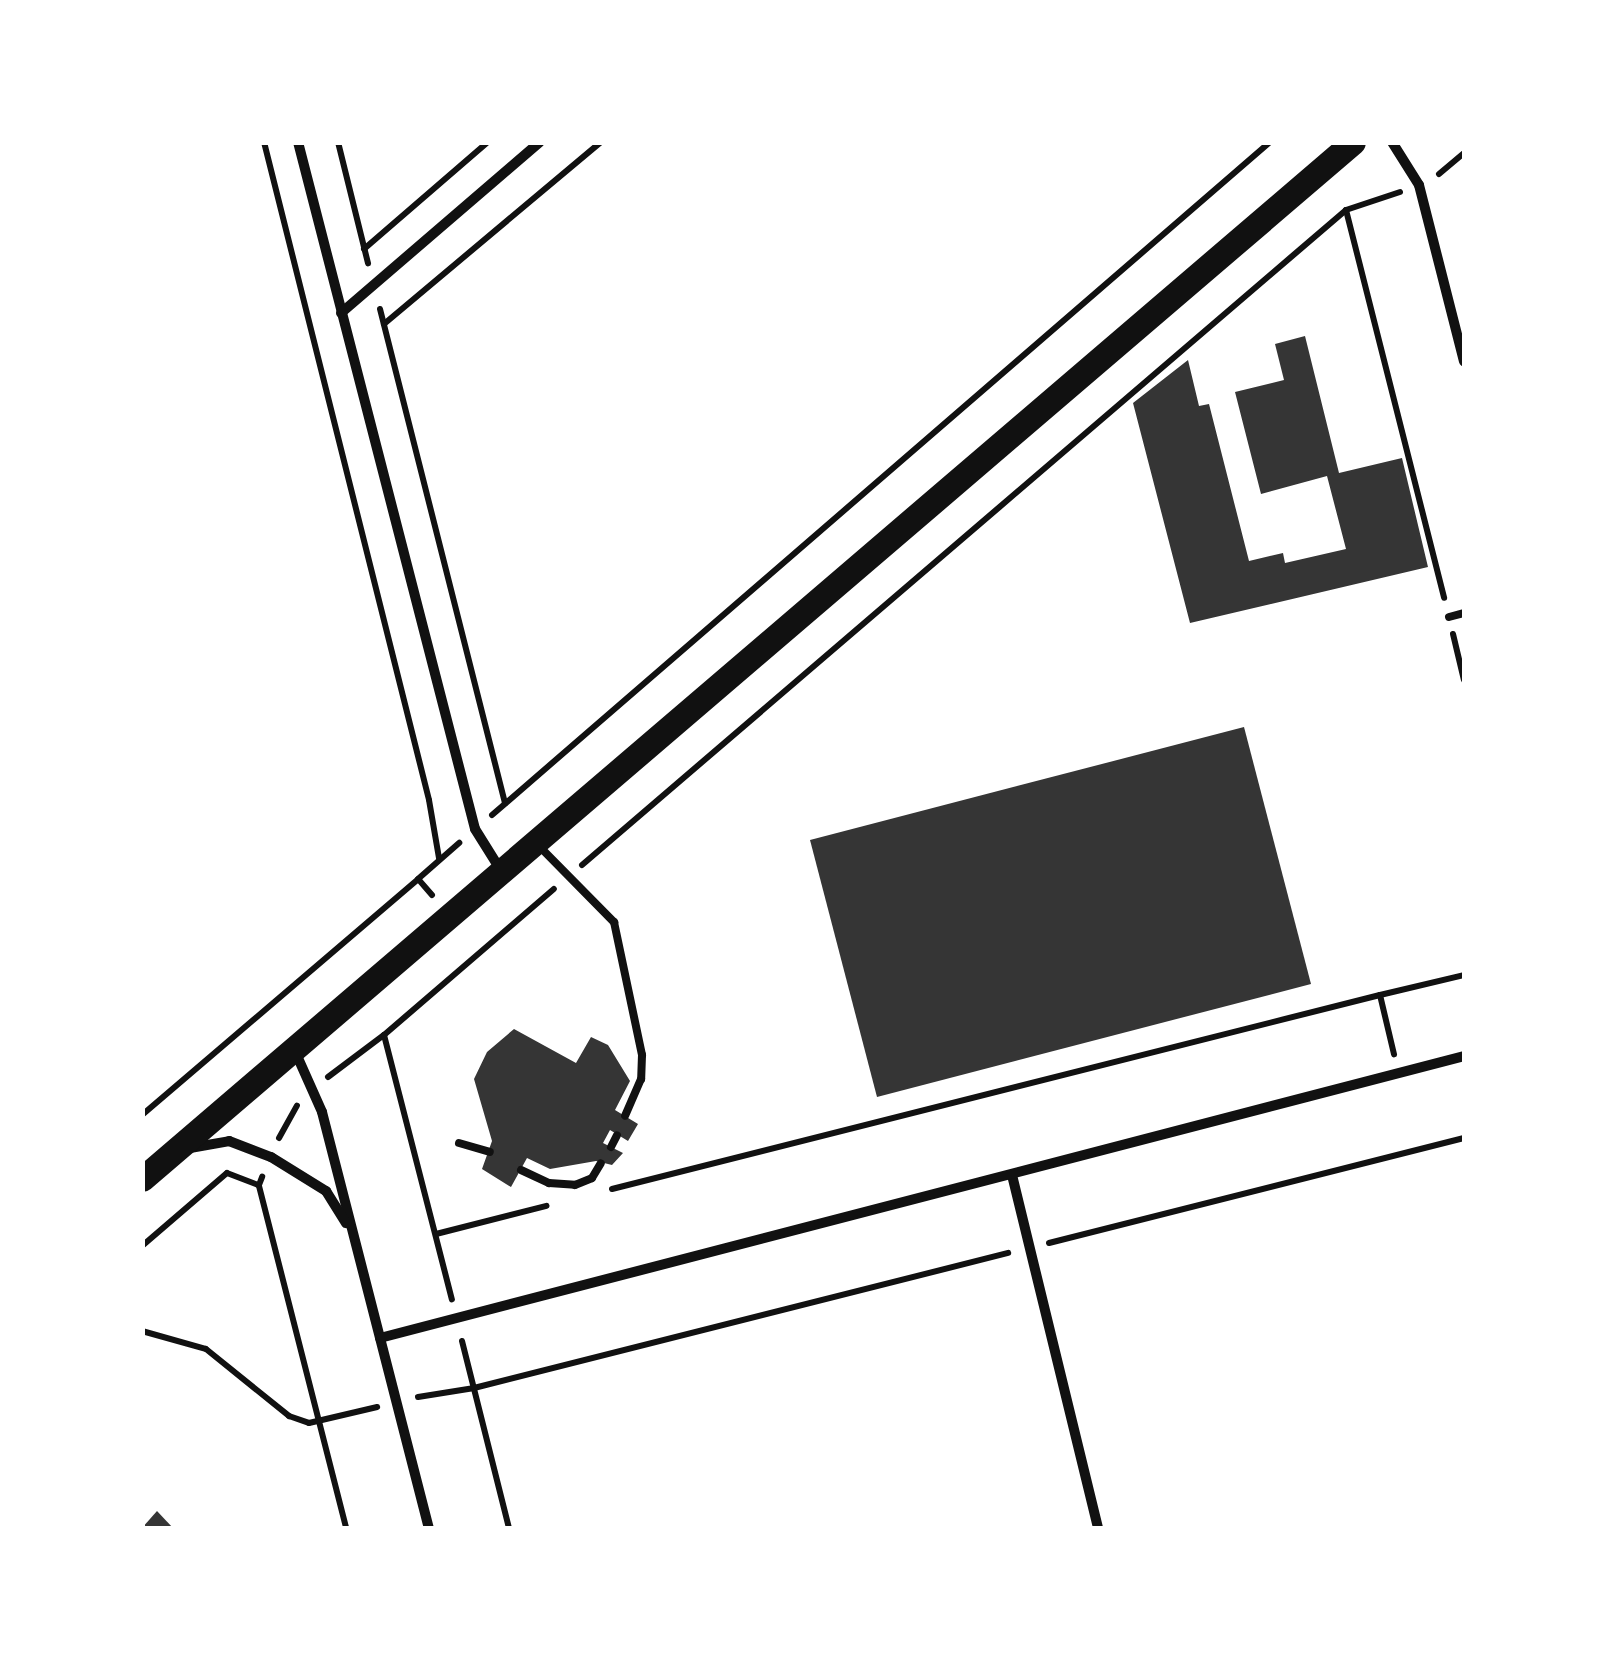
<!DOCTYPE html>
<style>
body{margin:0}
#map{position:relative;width:1607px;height:1671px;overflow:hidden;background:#fff;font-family:Mulish,sans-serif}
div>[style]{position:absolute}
.building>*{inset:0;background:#353535}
.path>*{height:6px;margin:-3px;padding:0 3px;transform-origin:3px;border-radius:3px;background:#111}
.service>*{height:8px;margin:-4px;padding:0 4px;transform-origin:4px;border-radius:4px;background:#111}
.minor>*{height:10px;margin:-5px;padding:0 5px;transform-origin:5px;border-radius:5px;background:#111}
.primary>*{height:25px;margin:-12.5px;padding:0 12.5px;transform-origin:12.5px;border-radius:12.5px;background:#111}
span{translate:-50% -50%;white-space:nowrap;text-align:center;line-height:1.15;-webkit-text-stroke:8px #fff;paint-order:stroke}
.frame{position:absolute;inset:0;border:145px solid #fff;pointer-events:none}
</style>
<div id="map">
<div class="building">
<i style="clip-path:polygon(1305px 336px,1339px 473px,1402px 458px,1428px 567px,1190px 623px,1133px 403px,1188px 360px,1199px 406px,1209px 404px,1249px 561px,1283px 553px,1285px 563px,1346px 549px,1327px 476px,1261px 494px,1235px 392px,1284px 380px,1275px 344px)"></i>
<i style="clip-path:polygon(1244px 727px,1311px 984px,877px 1097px,810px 840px)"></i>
<i style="clip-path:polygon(514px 1029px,576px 1063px,591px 1037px,608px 1045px,630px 1081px,615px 1110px,638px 1124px,628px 1141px,610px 1130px,603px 1143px,623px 1153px,612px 1165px,596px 1161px,550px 1169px,527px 1158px,511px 1187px,482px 1169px,492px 1141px,474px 1079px,487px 1052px)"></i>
<i style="clip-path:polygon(157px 1511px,173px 1528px,142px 1528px)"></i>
</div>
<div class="path">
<i style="left:264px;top:142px;width:678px;rotate:75.92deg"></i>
<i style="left:429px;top:800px;width:59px;rotate:80.2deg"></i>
<i style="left:338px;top:142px;width:125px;rotate:76.1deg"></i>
<i style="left:1439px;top:174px;width:33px;rotate:-40deg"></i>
<i style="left:1400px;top:192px;width:57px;rotate:161.6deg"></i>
<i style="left:1346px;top:210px;width:400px;rotate:75.8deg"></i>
<i style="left:364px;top:249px;width:164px;rotate:-40.8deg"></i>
<i style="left:380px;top:309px;width:510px;rotate:75.8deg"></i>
<i style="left:384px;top:324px;width:283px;rotate:-40deg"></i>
<i style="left:1453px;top:634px;width:47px;rotate:76.6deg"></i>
<i style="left:492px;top:815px;width:1029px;rotate:-40.86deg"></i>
<i style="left:582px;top:865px;width:1006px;rotate:-40.61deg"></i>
<i style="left:432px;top:895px;width:21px;rotate:-131deg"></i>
<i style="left:418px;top:879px;width:55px;rotate:-41.3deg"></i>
<i style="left:1380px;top:995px;width:86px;rotate:-13.4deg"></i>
<i style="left:384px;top:1035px;width:224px;rotate:-40.7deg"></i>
<i style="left:328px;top:1077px;width:70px;rotate:-36.9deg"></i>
<i style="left:384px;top:1035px;width:273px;rotate:75.6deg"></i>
<i style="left:142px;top:1115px;width:363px;rotate:-40.5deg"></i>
<i style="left:279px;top:1138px;width:37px;rotate:-61deg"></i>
<i style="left:259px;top:1186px;width:353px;rotate:75.7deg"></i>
<i style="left:612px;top:1189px;width:792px;rotate:-14.18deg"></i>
<i style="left:1380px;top:995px;width:61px;rotate:76.7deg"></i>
<i style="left:436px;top:1234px;width:114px;rotate:-14.3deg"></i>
<i style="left:1049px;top:1243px;width:428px;rotate:-14.2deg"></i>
<i style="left:142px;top:1246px;width:112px;rotate:-40.7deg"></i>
<i style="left:227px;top:1173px;width:34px;rotate:21deg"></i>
<i style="left:259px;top:1185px;width:9px;rotate:-69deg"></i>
<i style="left:142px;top:1331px;width:66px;rotate:15.7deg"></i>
<i style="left:206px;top:1349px;width:107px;rotate:38.9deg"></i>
<i style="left:289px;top:1416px;width:21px;rotate:19deg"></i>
<i style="left:309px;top:1423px;width:70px;rotate:-13.2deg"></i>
<i style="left:462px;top:1341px;width:193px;rotate:75.9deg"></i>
<i style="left:418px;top:1397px;width:57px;rotate:-9.1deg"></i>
<i style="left:474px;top:1388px;width:551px;rotate:-14.19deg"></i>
</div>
<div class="service">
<i style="left:1449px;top:617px;width:16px;rotate:-15deg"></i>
<i style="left:537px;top:844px;width:110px;rotate:45.4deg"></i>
<i style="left:614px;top:922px;width:136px;rotate:78.1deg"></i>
<i style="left:642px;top:1055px;width:24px;rotate:92deg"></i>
<i style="left:641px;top:1079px;width:40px;rotate:113.4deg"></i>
<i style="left:459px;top:1143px;width:32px;rotate:16deg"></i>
<i style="left:611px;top:1147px;width:13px;rotate:-63deg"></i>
<i style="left:521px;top:1170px;width:31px;rotate:25deg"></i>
<i style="left:549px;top:1183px;width:26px;rotate:4deg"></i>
<i style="left:575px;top:1185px;width:18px;rotate:-22deg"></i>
<i style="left:592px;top:1178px;width:17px;rotate:-59deg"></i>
</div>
<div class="minor">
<i style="left:298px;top:142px;width:709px;rotate:75.55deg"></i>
<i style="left:475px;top:829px;width:47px;rotate:58deg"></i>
<i style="left:1392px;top:142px;width:51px;rotate:57.9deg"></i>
<i style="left:1419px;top:185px;width:182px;rotate:75.7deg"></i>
<i style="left:341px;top:313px;width:262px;rotate:-40.7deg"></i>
<i style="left:294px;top:1049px;width:69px;rotate:66deg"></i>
<i style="left:322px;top:1112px;width:430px;rotate:75.6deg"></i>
<i style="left:190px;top:1148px;width:40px;rotate:-10deg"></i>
<i style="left:229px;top:1141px;width:45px;rotate:20.9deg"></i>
<i style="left:271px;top:1157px;width:65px;rotate:31.7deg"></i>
<i style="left:326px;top:1191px;width:38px;rotate:58deg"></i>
<i style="left:1012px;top:1175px;width:363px;rotate:76.3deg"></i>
<i style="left:380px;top:1338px;width:1120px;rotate:-14.58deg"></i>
</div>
<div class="primary">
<i style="left:142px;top:1179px;width:1594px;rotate:-40.57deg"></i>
</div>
<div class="frame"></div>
</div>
